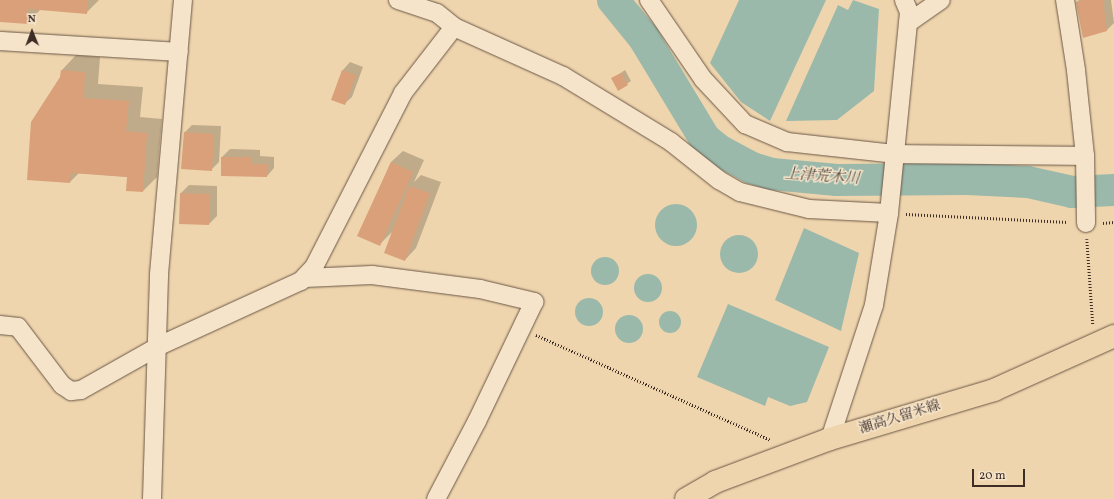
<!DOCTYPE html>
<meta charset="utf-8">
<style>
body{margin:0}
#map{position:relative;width:1114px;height:499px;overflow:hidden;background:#efd5ad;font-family:Vollkorn,"Noto Serif JP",serif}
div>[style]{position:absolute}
.water>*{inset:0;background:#9ab9ab}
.round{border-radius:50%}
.shadow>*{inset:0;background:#0003}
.river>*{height:32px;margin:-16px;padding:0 16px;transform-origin:16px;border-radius:16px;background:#9ab9ab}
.building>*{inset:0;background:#d9a079}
.path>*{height:2.5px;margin-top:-1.25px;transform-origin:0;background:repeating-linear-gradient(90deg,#3d2d25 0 1px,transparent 0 3px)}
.roads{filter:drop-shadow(0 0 1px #6a5747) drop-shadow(0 0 1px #6a5747)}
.minor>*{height:18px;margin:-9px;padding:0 9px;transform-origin:9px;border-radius:9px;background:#f5e4ca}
.major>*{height:22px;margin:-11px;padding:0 11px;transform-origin:11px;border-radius:11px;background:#efd5ad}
span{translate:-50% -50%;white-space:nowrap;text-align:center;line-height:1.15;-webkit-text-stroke:3px #f5e4ca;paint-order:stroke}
.street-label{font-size:14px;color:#3d2d25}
.water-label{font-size:15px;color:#504940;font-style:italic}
.north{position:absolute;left:12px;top:12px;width:40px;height:40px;-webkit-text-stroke:3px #f5e4ca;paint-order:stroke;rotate:359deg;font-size:11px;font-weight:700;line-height:16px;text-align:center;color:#3d2d25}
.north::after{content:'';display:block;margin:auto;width:14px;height:18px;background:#3d2d25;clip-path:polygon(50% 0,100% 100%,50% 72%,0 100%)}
.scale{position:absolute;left:972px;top:469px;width:53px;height:18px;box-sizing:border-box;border:2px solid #3d2d25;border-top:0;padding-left:5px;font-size:12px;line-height:14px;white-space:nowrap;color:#3d2d25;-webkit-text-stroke:3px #f5e4ca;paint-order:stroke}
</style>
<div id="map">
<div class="water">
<i style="clip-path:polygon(739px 0,826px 0,770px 121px,741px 102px,710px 63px)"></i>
<i style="clip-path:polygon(853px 0,879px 9px,874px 91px,837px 120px,786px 121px,838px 5px,848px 10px)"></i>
<i class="round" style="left:655px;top:204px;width:42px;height:42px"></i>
<i style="clip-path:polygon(804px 228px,859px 253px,841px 331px,775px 300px)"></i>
<i class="round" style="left:720px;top:235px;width:38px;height:38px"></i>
<i class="round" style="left:591px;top:257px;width:28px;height:28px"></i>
<i class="round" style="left:634px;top:274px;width:28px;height:28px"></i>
<i class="round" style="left:575px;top:298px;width:28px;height:28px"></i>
<i style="clip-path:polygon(728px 304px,829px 347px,807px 402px,790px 406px,768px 397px,765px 406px,697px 377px)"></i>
<i class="round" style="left:659px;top:311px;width:22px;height:22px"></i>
<i class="round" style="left:615px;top:315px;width:28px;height:28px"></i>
</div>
<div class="shadow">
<i style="clip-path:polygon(0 0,99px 0,86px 13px,41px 9px,27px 23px,0 21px)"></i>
<i style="clip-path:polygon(1079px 0,1111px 0,1114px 23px,1107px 30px,1077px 2px)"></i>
<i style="clip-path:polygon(76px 55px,100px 57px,98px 84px,143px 87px,140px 117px,162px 119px,157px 177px,143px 191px,128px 177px,79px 173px,70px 182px,61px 77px,62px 70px)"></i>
<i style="clip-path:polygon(350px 62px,363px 67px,352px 97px,344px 104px,343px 70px)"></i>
<i style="clip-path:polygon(625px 70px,631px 81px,619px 89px,612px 79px)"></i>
<i style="clip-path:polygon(192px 125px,221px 126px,219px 162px,211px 170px,185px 132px)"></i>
<i style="clip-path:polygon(230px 149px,260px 150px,260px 156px,274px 157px,274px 168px,267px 176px,222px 157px)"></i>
<i style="clip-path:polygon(403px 151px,424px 160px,414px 182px,421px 175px,441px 182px,416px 248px,405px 260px,393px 231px,380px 244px,359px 235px,391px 162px)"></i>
<i style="clip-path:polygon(189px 185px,217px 186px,217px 216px,209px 224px,181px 193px)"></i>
</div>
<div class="river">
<i style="left:613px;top:0;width:49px;rotate:50.8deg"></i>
<i style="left:644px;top:38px;width:118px;rotate:58.9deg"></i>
<i style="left:705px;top:139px;width:19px;rotate:39deg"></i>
<i style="left:720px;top:151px;width:36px;rotate:28deg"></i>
<i style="left:752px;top:168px;width:21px;rotate:17deg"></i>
<i style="left:772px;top:174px;width:65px;rotate:5.3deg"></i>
<i style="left:837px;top:180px;width:130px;rotate:-0.4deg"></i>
<i style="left:967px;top:179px;width:61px;rotate:2.8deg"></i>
<i style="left:1028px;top:182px;width:45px;rotate:12.8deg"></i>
<i style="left:1072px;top:192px;width:42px;rotate:-2.7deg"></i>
</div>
<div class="building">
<i style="clip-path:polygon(0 0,88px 0,87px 14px,28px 9px,28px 24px,0 22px)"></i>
<i style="clip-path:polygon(1084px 0,1103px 0,1107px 31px,1083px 38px,1076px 2px)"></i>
<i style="clip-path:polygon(61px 70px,85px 72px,84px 98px,129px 101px,126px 131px,147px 133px,143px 192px,126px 191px,127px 177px,71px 173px,70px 183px,27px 180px,31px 122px,60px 77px)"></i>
<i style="clip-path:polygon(342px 70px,356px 75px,345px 105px,331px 100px)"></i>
<i style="clip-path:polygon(621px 73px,628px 85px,618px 91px,611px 78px)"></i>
<i style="clip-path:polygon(184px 132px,214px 134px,212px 171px,181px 169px)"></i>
<i style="clip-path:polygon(221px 157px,252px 157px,252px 164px,267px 164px,267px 177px,221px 176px)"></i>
<i style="clip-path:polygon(391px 162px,413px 172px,380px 246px,357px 236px)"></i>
<i style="clip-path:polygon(409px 186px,430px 193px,405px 261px,384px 253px)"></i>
<i style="clip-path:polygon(180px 193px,210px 194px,209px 225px,179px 224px)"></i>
</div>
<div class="path">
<i style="left:906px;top:214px;width:162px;rotate:2.8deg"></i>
<i style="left:1103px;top:223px;width:11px;rotate:-5deg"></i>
<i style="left:1087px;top:239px;width:85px;rotate:86deg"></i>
<i style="left:536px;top:335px;width:257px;rotate:24.1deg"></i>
</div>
<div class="roads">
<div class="minor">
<i style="left:398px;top:0;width:41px;rotate:18.4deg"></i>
<i style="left:437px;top:13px;width:22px;rotate:39deg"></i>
<i style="left:454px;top:27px;width:120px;rotate:24.2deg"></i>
<i style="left:563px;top:76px;width:127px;rotate:31.4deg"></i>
<i style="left:671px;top:142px;width:61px;rotate:38.4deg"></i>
<i style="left:719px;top:180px;width:24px;rotate:30deg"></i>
<i style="left:740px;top:192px;width:71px;rotate:13.8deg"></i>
<i style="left:809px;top:209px;width:80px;rotate:2.9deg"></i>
<i style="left:649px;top:0;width:96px;rotate:55.6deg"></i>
<i style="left:703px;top:79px;width:62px;rotate:47deg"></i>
<i style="left:745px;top:124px;width:46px;rotate:23.2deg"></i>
<i style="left:787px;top:142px;width:110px;rotate:6.3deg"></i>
<i style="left:896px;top:154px;width:189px;rotate:0.6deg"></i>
<i style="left:1085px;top:156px;width:86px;rotate:-96deg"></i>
<i style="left:1076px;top:70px;width:71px;rotate:-98.9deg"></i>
<i style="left:908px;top:23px;width:40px;rotate:-34.9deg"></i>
<i style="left:0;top:41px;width:179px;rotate:3.5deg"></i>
<i style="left:1085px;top:156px;width:67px;rotate:89.1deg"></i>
<i style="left:305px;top:278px;width:67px;rotate:-2.6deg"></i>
<i style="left:372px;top:275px;width:109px;rotate:7.4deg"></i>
<i style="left:480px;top:289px;width:56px;rotate:13.5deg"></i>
<i style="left:534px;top:302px;width:132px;rotate:115.6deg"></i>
<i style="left:477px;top:421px;width:88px;rotate:117.7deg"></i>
<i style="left:0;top:325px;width:18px;rotate:6deg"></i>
<i style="left:18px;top:327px;width:73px;rotate:52.8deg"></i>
<i style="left:62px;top:385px;width:11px;rotate:34deg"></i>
<i style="left:71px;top:391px;width:10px;rotate:-6deg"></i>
<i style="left:81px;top:390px;width:92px;rotate:-29.4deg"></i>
<i style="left:161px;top:345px;width:154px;rotate:-24.6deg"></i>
<i style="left:301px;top:281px;width:19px;rotate:-47deg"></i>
<i style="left:314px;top:267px;width:195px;rotate:-62.9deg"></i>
<i style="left:403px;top:93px;width:83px;rotate:-52.3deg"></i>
<i style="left:830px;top:439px;width:141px;rotate:-71.8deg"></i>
<i style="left:874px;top:305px;width:93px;rotate:-80.7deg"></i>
<i style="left:889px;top:213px;width:202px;rotate:-84.3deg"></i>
<i style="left:909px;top:12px;width:13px;rotate:-113deg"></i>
<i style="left:152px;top:499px;width:225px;rotate:-88.2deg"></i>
<i style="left:159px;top:274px;width:275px;rotate:-85deg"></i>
</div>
<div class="major">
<i style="left:686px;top:499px;width:34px;rotate:-30deg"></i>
<i style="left:715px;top:482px;width:123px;rotate:-20.5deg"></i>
<i style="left:830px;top:439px;width:171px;rotate:-16.6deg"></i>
<i style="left:994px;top:390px;width:132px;rotate:-24.2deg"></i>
</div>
</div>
<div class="street-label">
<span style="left:900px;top:418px;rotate:-17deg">瀬高久留米線</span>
</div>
<div class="water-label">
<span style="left:822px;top:177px;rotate:4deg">上津荒木川</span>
</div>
<div class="north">N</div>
<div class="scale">20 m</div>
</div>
